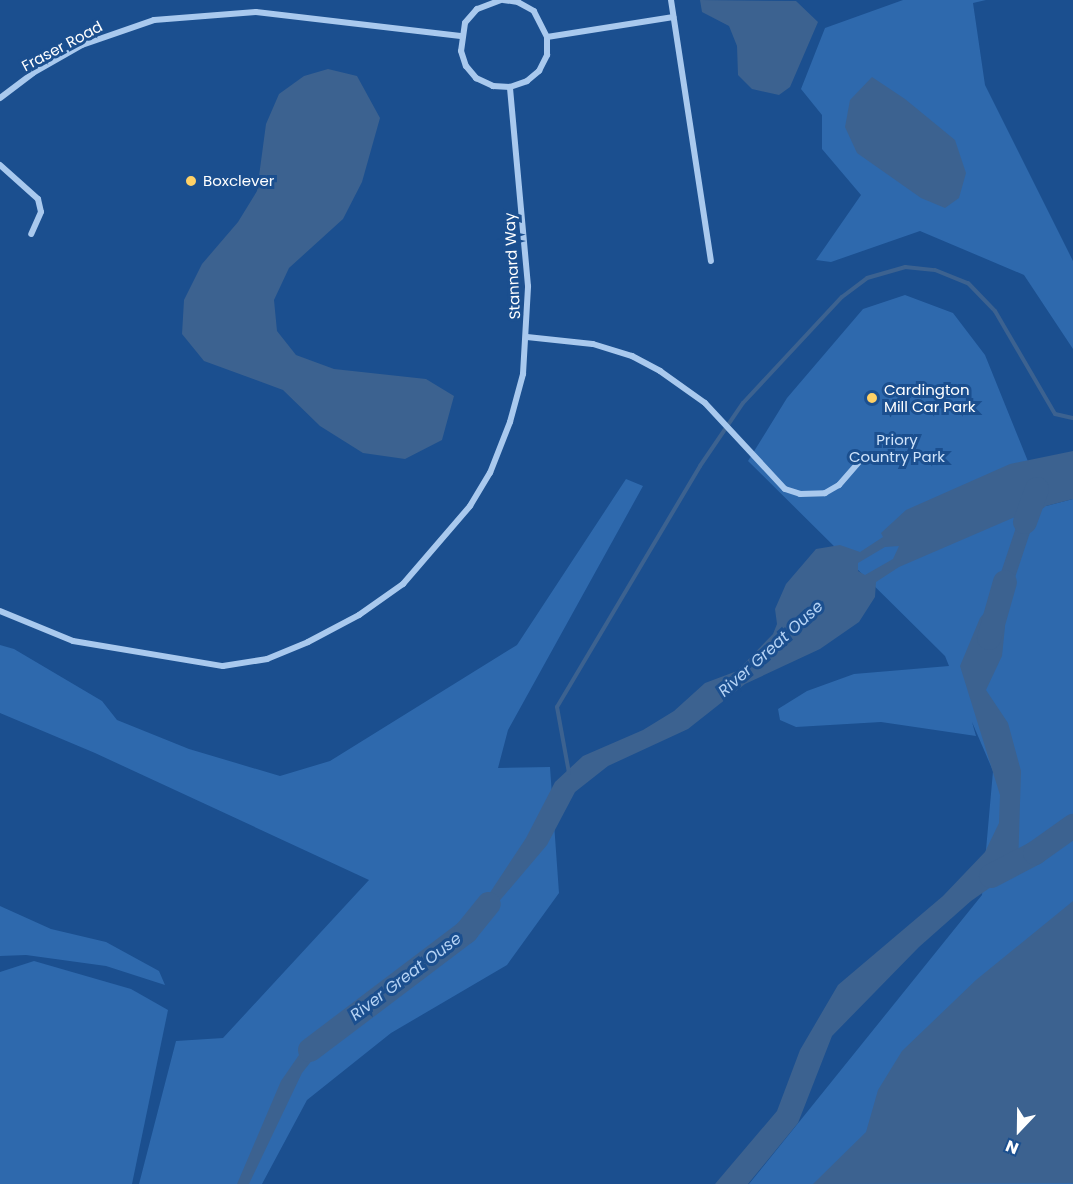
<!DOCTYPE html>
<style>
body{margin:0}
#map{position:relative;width:1073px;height:1184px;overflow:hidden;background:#1b4f8f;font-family:Poppins,sans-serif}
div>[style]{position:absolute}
.green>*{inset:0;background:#2e69ad}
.water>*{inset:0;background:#3c6290}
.stream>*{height:4px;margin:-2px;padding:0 2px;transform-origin:2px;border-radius:2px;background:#3c6290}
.canal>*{height:15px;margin:-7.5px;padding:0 7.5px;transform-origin:7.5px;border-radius:7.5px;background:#3c6290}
.river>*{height:24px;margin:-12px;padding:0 12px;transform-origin:12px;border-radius:12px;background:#3c6290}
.minor>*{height:6px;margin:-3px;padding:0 3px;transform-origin:3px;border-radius:3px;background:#a9c9ee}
.dots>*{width:16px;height:16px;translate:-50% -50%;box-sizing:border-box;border:3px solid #1b4f8f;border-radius:50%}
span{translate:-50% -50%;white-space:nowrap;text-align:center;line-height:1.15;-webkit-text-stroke:6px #1b4f8f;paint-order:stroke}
.street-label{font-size:15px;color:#fff}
.poi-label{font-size:15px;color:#fff}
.left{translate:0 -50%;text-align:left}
.park-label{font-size:15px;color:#cfe3fa}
.water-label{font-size:16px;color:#b5d3f5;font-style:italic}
.north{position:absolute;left:989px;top:1100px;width:60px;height:60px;-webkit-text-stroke:4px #1b4f8f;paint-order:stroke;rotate:202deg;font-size:16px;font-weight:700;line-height:24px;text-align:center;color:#fff}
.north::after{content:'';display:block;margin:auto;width:21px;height:27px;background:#fff;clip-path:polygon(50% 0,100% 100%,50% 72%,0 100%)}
</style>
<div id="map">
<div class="green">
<i style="clip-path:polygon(903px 0,986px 0,973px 3px,985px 85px,1073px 261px,1073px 349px,1024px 275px,920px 231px,831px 262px,816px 260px,861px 195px,822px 149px,822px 115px,801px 89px,825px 28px)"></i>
<i style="clip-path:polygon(905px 295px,953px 313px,985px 355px,1046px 506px,1073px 499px,1073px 1184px,749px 1184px,982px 895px,993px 771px,972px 722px,976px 736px,881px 722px,796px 727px,780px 720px,778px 709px,807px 691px,854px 674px,949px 666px,945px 656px,748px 461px,787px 398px,863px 309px)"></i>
<i style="clip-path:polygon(626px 479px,643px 486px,508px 730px,498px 768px,550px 767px,559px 893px,507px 965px,391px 1033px,307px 1100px,262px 1184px,139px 1184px,176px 1041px,223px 1038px,369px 880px,95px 753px,0 713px,0 645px,14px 649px,102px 701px,117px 720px,189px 749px,280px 776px,330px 761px,517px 645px)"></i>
<i style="clip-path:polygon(0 906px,51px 929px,106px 942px,159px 971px,165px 985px,106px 966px,26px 955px,0 956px)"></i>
<i style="clip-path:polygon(34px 961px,131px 989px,168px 1010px,132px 1184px,0 1184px,0 972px)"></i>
</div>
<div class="water">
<i style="clip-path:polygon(700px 0,796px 1px,818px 22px,790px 87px,779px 95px,752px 89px,738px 75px,737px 46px,729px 26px,702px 12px)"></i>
<i style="clip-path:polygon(328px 69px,357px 76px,380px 118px,362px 182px,343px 219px,289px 268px,274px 300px,277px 331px,296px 355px,334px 369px,426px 379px,454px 396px,442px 440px,405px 459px,363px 453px,320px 426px,283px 390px,204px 361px,182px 334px,184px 300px,202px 264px,238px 222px,257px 191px,266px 124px,279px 94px,304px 76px)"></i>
<i style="clip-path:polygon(872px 77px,905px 99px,955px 140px,966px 173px,959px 198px,945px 208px,921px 198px,857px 153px,845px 127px,850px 100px)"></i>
<i style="clip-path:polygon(evenodd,1073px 451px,1073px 499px,1046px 506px,1033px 516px,1015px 517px,899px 567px,876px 582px,875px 597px,859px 622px,820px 649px,745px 684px,688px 729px,608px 766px,575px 792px,547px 845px,496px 905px,464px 932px,526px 838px,555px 782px,583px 756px,643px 730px,674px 711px,705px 683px,737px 671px,773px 634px,777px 624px,775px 609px,786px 584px,816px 549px,840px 545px,860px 552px,883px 537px,881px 533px,906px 510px,1010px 464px,1073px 451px,899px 546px,893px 559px,865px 575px,858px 571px,858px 563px,885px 547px,899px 546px)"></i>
<i style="clip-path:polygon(991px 605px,1000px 607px,1005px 627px,1002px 656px,986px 690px,1008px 723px,1021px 771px,1018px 868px,971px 901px,919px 947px,832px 1036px,798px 1123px,748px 1184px,715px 1184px,777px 1111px,800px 1050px,838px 985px,943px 896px,985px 852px,999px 823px,1000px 795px,960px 666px,980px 618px)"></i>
<i style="clip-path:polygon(1073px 901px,1073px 1183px,813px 1184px,866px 1132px,878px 1090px,902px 1051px,976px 980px)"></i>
<i style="clip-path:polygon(386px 990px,336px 1030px,302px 1073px,249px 1184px,237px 1184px,281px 1081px,310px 1039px)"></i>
</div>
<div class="stream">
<i style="left:569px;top:773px;width:67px;rotate:-100.3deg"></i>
<i style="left:557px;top:707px;width:280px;rotate:-59.3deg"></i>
<i style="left:700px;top:466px;width:76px;rotate:-55.7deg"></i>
<i style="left:743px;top:403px;width:145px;rotate:-47deg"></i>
<i style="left:842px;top:297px;width:31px;rotate:-37deg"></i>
<i style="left:867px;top:278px;width:40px;rotate:-16deg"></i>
<i style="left:905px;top:267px;width:30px;rotate:6deg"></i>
<i style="left:935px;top:270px;width:35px;rotate:22deg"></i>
<i style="left:968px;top:283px;width:39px;rotate:46deg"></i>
<i style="left:995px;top:311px;width:119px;rotate:59.8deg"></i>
<i style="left:1055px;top:414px;width:18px;rotate:13deg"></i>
</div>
<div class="canal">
<i style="left:1005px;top:582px;width:63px;rotate:-71.6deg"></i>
</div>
<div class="river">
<i style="left:1025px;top:522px;width:35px;rotate:-70deg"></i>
<i style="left:989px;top:638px;width:58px;rotate:-74.1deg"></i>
<i style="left:991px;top:876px;width:50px;rotate:-27.6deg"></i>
<i style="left:1035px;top:853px;width:47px;rotate:-35.4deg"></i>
<i style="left:310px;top:1050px;width:196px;rotate:-37.1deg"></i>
<i style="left:466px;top:932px;width:36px;rotate:-51deg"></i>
</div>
<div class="minor">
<i style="left:501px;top:0;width:26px;rotate:159deg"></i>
<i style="left:477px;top:9px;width:18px;rotate:131deg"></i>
<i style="left:465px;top:23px;width:28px;rotate:98deg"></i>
<i style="left:461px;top:51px;width:16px;rotate:72deg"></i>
<i style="left:466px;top:66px;width:16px;rotate:50deg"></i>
<i style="left:476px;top:78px;width:19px;rotate:25deg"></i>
<i style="left:493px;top:86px;width:17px;rotate:3deg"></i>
<i style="left:510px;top:87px;width:18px;rotate:-19deg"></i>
<i style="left:527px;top:81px;width:16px;rotate:-40deg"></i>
<i style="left:539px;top:71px;width:18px;rotate:-63deg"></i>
<i style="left:547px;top:55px;width:18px;rotate:-90deg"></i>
<i style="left:547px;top:37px;width:29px;rotate:-117deg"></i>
<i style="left:534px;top:11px;width:18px;rotate:-151deg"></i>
<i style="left:518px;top:2px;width:15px;rotate:-172deg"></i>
<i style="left:671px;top:0;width:264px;rotate:81.3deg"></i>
<i style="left:547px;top:37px;width:128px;rotate:-9deg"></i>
<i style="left:0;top:98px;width:41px;rotate:-37.1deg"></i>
<i style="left:33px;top:73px;width:56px;rotate:-29.7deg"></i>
<i style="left:82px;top:45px;width:76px;rotate:-19.1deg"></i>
<i style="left:154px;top:20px;width:102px;rotate:-4.5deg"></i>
<i style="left:256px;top:12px;width:206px;rotate:6.7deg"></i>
<i style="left:0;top:165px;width:51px;rotate:41.8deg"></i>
<i style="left:38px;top:199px;width:13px;rotate:77deg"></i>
<i style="left:41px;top:212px;width:24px;rotate:114deg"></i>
<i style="left:527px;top:337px;width:66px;rotate:6.1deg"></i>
<i style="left:593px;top:344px;width:41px;rotate:17.1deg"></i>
<i style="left:632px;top:356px;width:32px;rotate:28deg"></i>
<i style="left:660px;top:371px;width:55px;rotate:35.4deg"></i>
<i style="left:705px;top:403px;width:117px;rotate:47.1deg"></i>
<i style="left:785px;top:489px;width:16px;rotate:18deg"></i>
<i style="left:800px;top:494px;width:25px;rotate:-2deg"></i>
<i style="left:825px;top:493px;width:16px;rotate:-30deg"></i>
<i style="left:839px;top:485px;width:32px;rotate:-49deg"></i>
<i style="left:0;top:611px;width:79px;rotate:22.3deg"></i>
<i style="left:73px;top:641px;width:152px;rotate:9.5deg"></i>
<i style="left:223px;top:666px;width:45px;rotate:-9deg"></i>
<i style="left:267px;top:659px;width:44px;rotate:-22.5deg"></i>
<i style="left:308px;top:642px;width:58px;rotate:-27.9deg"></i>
<i style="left:359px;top:615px;width:54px;rotate:-35.2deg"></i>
<i style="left:403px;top:584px;width:103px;rotate:-49.3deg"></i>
<i style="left:470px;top:506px;width:39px;rotate:-59deg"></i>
<i style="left:490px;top:473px;width:55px;rotate:-68.6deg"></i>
<i style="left:510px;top:422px;width:50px;rotate:-74.8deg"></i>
<i style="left:523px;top:374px;width:88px;rotate:-86.7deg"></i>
<i style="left:528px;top:286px;width:200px;rotate:-95.2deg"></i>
</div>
<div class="dots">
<i style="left:191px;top:181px;background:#ffd166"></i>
<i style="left:872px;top:398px;background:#ffd166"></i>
</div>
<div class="street-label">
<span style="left:62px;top:46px;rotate:-28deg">Fraser Road</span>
<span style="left:512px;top:266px;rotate:-93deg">Stannard Way</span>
</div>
<div class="poi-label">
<span class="left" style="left:203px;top:181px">Boxclever</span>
<span class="left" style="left:884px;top:398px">Cardington<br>Mill Car Park</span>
</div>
<div class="park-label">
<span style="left:897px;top:448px">Priory<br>Country Park</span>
</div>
<div class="water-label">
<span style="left:771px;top:649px;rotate:-42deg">River Great Ouse</span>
<span style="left:406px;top:977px;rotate:-37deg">River Great Ouse</span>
</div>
<div class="north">N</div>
</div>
